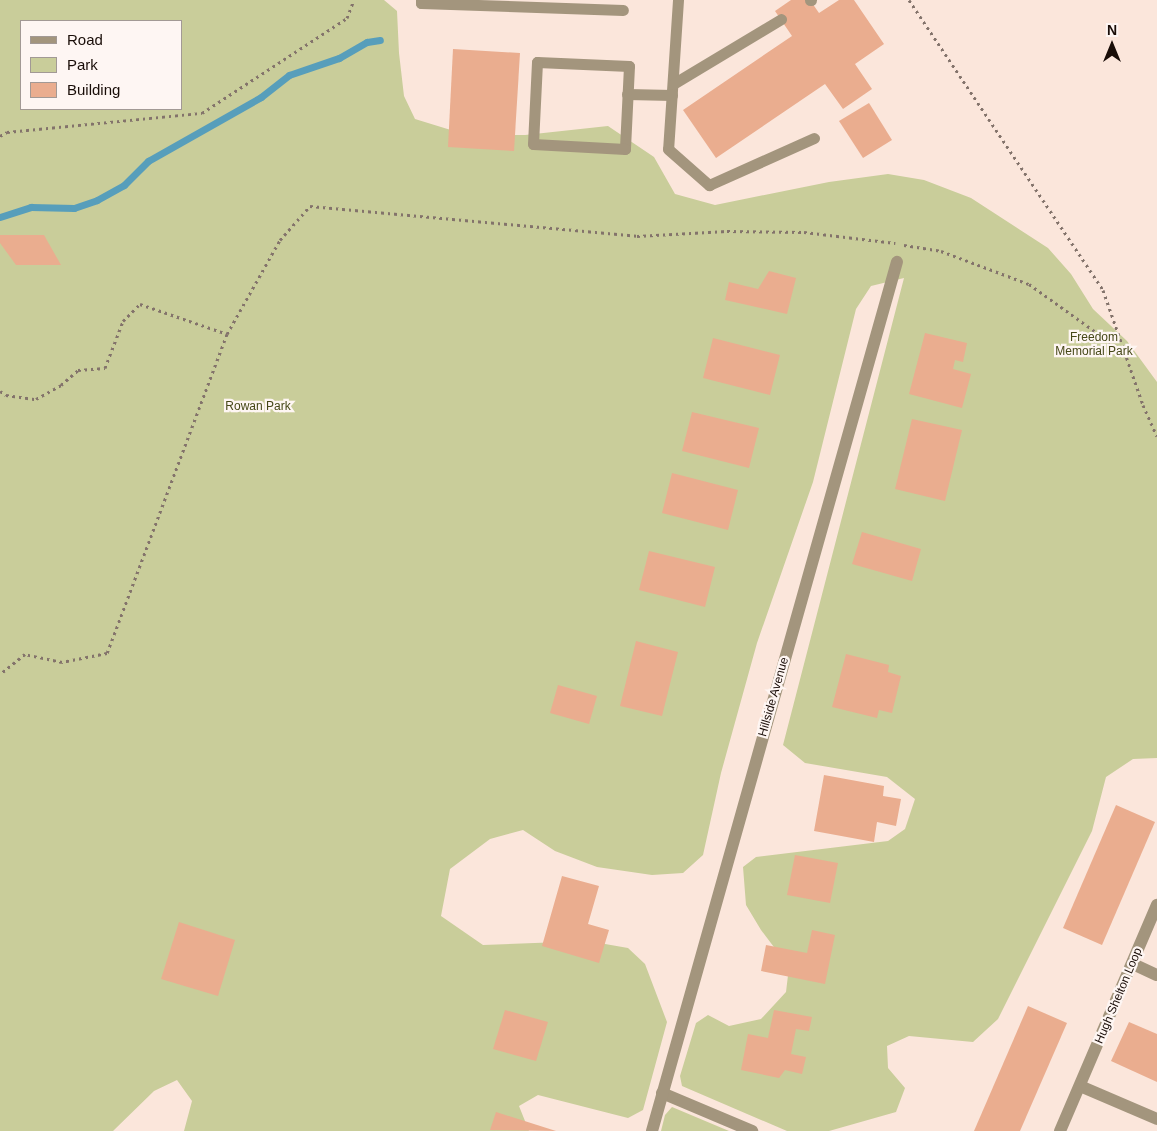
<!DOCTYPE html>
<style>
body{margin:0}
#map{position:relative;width:1157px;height:1131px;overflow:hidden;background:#fbe6db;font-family:Helvetica,sans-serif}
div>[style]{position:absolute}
.green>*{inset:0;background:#c9cd9a}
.stream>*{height:7px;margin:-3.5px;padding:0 3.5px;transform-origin:3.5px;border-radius:3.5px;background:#579ebb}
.building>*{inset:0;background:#eaad8f}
.path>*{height:3px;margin-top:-1.5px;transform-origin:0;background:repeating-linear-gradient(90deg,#83736b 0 2.5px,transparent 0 6.5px)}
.service>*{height:11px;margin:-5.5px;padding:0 5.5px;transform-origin:5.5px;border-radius:5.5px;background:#a3957d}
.minor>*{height:12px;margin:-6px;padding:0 6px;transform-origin:6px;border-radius:6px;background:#a3957d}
span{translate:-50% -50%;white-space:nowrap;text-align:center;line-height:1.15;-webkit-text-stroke:4.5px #fef6f3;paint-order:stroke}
.park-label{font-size:12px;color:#464818}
.street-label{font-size:12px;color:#190d08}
.legend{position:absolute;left:20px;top:20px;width:162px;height:90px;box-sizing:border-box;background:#fef6f3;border:1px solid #a29995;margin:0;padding:6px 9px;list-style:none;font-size:15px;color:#190d08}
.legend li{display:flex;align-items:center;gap:10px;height:25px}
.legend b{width:25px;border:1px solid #a29995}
.north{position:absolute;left:1087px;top:20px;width:50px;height:50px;-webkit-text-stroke:4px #fef6f3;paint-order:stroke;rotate:0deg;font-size:14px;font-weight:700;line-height:20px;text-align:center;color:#190d08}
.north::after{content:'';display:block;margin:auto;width:18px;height:22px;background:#190d08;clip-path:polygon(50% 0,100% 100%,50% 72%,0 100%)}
</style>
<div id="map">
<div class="green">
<i style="clip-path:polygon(evenodd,0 0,384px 0,397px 11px,399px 53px,404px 96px,415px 119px,467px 135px,525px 135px,608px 126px,654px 157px,675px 194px,715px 205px,829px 182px,888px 174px,924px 180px,971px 198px,1048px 248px,1071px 274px,1093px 309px,1127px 341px,1157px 382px,1157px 758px,1133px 759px,1106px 777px,1092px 831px,998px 1019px,973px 1042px,909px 1036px,887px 1046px,888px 1068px,905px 1088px,896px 1112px,829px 1131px,787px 1131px,682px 1086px,680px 1076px,696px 1023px,708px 1015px,729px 1026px,761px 1019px,786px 992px,789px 967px,761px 930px,746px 905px,743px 867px,756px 857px,888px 841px,905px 829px,915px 799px,887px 777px,805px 763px,783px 745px,904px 278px,871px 286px,856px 309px,813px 482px,757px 643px,721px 773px,703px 855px,683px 873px,652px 875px,597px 867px,555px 851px,523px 830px,490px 839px,450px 869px,441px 916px,483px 945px,588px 941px,628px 948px,645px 964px,667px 1022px,643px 1110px,628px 1118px,538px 1095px,519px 1106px,529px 1131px,184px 1131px,192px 1101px,177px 1080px,154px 1091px,113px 1131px,0 1131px,0 0,21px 21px,181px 21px,181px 109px,21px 109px,21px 21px)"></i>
<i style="clip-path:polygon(672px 1107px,729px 1131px,661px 1131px,665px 1115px)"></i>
</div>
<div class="stream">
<i style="left:0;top:217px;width:33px;rotate:-18deg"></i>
<i style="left:31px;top:207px;width:43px;rotate:1.3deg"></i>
<i style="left:74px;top:208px;width:24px;rotate:-19deg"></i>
<i style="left:97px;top:200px;width:31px;rotate:-29deg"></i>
<i style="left:124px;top:185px;width:34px;rotate:-45deg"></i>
<i style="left:148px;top:161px;width:130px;rotate:-29.5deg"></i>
<i style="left:261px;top:97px;width:36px;rotate:-38deg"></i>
<i style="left:289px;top:75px;width:53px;rotate:-18.8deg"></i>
<i style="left:339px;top:58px;width:32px;rotate:-30deg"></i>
<i style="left:367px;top:42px;width:13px;rotate:-9deg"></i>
</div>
<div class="building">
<i style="clip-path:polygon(791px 0,810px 0,819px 13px,839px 0,854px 0,884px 44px,855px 64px,872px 89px,843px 109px,825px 84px,716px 158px,683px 110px,792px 36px,775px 11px)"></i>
<i style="clip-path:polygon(453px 49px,520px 53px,514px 151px,448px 147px)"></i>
<i style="clip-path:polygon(869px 103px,892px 140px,863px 158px,839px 121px)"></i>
<i style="clip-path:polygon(0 235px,44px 235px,61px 265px,16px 265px,0 243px)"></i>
<i style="clip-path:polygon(769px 271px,796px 278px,787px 314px,725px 300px,729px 282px,758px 289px)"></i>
<i style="clip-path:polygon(925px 333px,967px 343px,963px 362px,955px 360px,953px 369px,971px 374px,962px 408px,909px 394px)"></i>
<i style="clip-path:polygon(713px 338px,780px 355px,770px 395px,703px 378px)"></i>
<i style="clip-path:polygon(692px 412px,759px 428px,749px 468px,682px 451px)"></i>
<i style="clip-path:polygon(912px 419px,962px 430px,945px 501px,895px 489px)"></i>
<i style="clip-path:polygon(672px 473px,738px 490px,728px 530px,662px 513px)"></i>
<i style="clip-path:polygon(862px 532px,921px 549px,912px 581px,852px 564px)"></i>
<i style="clip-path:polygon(649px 551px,715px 567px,705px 607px,639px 590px)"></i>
<i style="clip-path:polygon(636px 641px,678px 652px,662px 716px,620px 706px)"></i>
<i style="clip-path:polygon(846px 654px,889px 665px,888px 672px,901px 676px,892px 713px,879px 710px,877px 718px,832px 707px)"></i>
<i style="clip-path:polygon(558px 685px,597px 696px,589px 724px,550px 713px)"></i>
<i style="clip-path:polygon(824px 775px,884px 786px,883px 796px,901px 799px,896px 826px,877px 822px,874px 842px,814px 831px)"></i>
<i style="clip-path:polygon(1116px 805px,1155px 822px,1102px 945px,1063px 928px)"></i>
<i style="clip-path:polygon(795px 855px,838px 863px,830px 903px,787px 895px)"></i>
<i style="clip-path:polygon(562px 876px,599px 886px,588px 924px,609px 930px,599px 963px,542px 946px)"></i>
<i style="clip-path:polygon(179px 922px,235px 940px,218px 996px,161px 979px)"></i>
<i style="clip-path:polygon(812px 930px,835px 935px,825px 984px,761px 971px,766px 945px,807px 953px)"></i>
<i style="clip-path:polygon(1028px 1006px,1067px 1023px,1020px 1131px,974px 1131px)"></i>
<i style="clip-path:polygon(505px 1010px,548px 1022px,536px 1061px,493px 1049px)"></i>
<i style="clip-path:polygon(774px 1010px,812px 1017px,809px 1031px,796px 1029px,791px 1054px,806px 1057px,802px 1074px,785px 1070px,779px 1078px,741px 1070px,748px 1034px,768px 1038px)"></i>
<i style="clip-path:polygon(1129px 1022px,1157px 1034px,1157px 1082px,1111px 1061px)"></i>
<i style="clip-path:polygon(496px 1112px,556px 1131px,490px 1130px)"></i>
</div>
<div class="path">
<i style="left:909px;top:0;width:349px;rotate:56.2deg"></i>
<i style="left:1103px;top:290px;width:122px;rotate:70.8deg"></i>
<i style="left:1143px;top:405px;width:34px;rotate:66deg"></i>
<i style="left:0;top:136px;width:8px;rotate:-30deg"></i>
<i style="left:7px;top:132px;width:196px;rotate:-5.6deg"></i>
<i style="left:202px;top:113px;width:173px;rotate:-33.2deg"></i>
<i style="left:347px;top:18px;width:19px;rotate:-69deg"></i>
<i style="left:904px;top:245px;width:37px;rotate:9deg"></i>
<i style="left:941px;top:251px;width:94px;rotate:20.6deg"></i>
<i style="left:1029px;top:284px;width:118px;rotate:35.7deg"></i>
<i style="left:227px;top:334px;width:108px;rotate:-60.6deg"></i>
<i style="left:280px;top:240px;width:45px;rotate:-48.6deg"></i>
<i style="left:310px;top:206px;width:328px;rotate:5.2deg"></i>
<i style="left:637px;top:236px;width:90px;rotate:-3.2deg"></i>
<i style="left:727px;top:231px;width:77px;rotate:0.7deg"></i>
<i style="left:804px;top:232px;width:92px;rotate:6.9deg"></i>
<i style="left:0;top:391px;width:7px;rotate:34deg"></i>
<i style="left:6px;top:395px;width:30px;rotate:8deg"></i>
<i style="left:36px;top:399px;width:29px;rotate:-29deg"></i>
<i style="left:61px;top:385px;width:23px;rotate:-41deg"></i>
<i style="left:78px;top:370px;width:27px;rotate:-4deg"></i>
<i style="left:105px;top:368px;width:50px;rotate:-69deg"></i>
<i style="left:123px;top:321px;width:24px;rotate:-45deg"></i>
<i style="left:140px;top:304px;width:92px;rotate:19deg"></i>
<i style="left:227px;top:334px;width:341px;rotate:110.6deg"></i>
<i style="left:107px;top:653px;width:46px;rotate:168.7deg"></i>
<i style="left:62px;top:662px;width:38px;rotate:-168deg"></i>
<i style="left:25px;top:654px;width:32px;rotate:141deg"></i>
</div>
<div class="service">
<i style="left:421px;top:0;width:3px;rotate:90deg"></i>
<i style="left:421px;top:3px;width:202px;rotate:2deg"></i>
<i style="left:678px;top:0;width:149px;rotate:93.8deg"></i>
<i style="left:668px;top:149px;width:55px;rotate:41.3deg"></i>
<i style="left:709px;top:185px;width:115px;rotate:-24.1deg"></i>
<i style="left:810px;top:0;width:1px"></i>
<i style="left:537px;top:62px;width:92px;rotate:2.5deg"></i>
<i style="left:629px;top:66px;width:83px;rotate:92.8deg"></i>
<i style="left:625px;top:149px;width:92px;rotate:-176.9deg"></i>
<i style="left:533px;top:144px;width:82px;rotate:-87.2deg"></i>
<i style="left:673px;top:84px;width:126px;rotate:-31deg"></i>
<i style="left:627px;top:94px;width:45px;rotate:1.3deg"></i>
</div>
<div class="minor">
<i style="left:1133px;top:964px;width:26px;rotate:25deg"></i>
<i style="left:1080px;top:1086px;width:84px;rotate:23.2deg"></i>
<i style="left:662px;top:1093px;width:98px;rotate:22.9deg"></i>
<i style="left:652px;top:1131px;width:903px;rotate:-74.26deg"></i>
<i style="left:1060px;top:1131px;width:246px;rotate:-66.8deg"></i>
</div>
<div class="park-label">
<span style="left:1094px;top:345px">Freedom<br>Memorial Park</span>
<span style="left:258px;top:407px">Rowan Park</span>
</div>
<div class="street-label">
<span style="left:774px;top:697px;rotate:-74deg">Hillside Avenue</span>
<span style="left:1119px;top:996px;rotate:-67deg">Hugh Shelton Loop</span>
</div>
<ul class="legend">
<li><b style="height:6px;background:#a3957d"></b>Road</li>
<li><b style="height:14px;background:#c9cd9a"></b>Park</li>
<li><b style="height:14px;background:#eaad8f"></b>Building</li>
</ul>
<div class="north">N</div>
</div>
